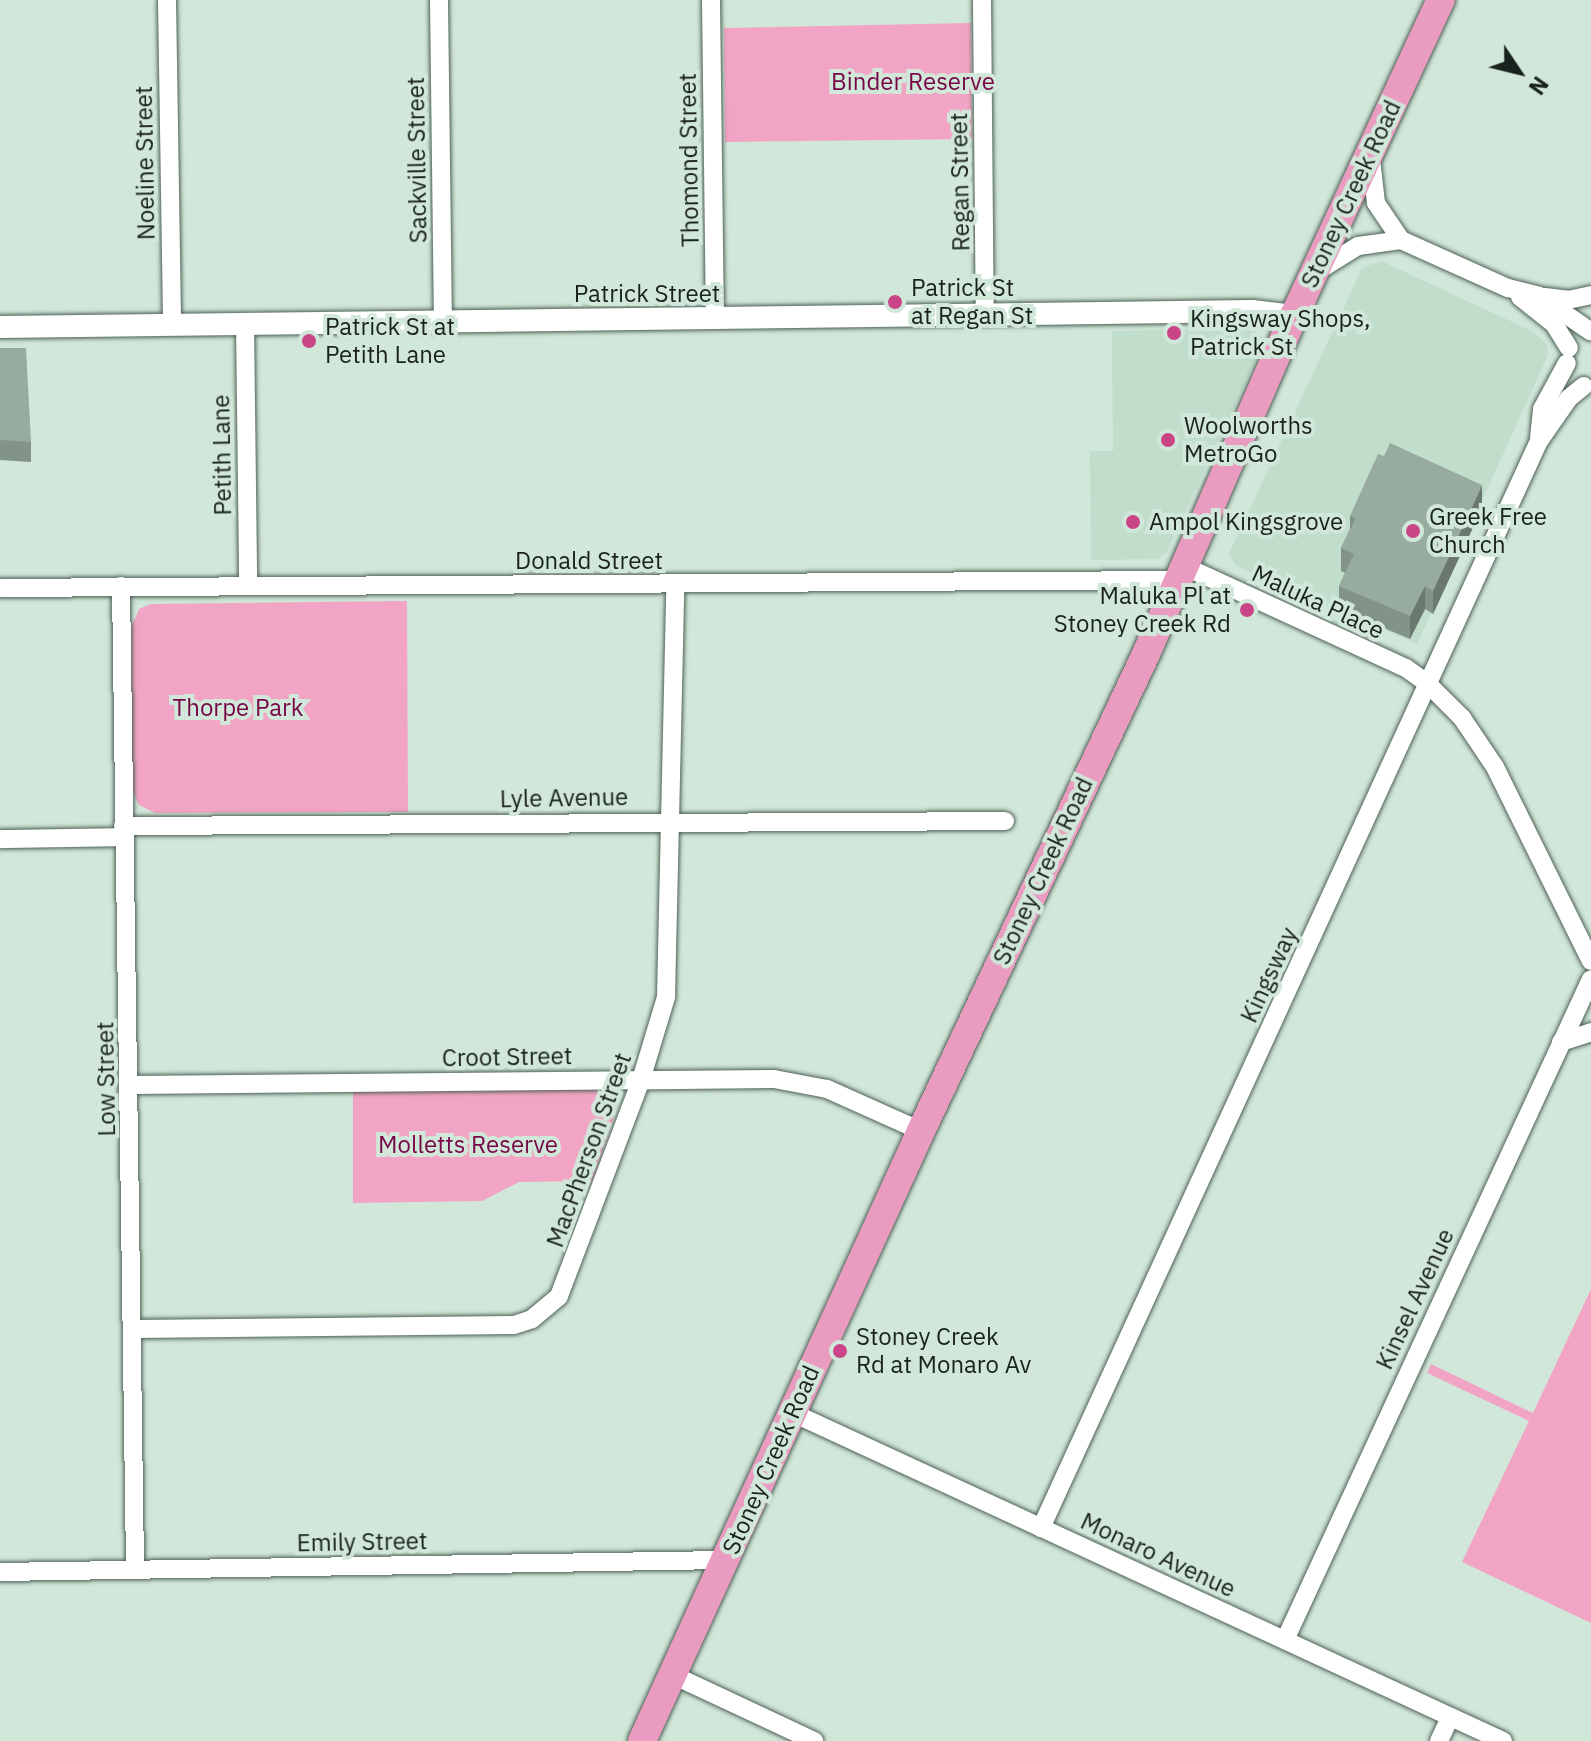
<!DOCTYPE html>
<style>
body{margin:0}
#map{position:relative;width:1591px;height:1741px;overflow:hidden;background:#d1e7d9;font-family:"IBM Plex Sans",sans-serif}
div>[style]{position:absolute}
.built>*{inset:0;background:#c1ddcb}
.green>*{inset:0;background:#f2a4c4}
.roads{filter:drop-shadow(0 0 2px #4e6156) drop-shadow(0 0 2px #4e6156)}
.minor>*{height:18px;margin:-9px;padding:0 9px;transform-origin:9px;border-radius:9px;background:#fff}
.tertiary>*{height:22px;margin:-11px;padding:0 11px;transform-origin:11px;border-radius:11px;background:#fff}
.primary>*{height:28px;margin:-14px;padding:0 14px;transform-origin:14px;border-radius:14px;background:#e99bc0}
.wall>*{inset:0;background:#829488}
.shaded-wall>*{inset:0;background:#6a786f}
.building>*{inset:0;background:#97ac9e}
.dots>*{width:22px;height:22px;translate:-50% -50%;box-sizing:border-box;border:4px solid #d1e7d9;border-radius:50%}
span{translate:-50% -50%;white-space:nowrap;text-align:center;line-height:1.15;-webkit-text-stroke:8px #d1e7d9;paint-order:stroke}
.park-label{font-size:24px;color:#770647}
.street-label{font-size:24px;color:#19221c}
.poi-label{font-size:24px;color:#19221c}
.left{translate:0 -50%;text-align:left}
.right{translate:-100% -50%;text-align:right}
.north{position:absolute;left:1479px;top:32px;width:80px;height:80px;-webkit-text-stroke:6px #d1e7d9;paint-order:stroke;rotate:125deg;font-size:22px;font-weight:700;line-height:32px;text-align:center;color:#19221c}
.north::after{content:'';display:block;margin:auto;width:28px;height:36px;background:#19221c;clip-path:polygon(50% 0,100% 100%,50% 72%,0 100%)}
</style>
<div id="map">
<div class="built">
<i style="clip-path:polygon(1381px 261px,1534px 332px,1547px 345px,1548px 355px,1417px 644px,1236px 566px,1229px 554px,1362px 268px)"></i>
<i style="clip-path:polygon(1251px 329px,1262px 336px,1261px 349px,1166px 553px,1158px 559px,1091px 560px,1090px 451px,1113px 451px,1112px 331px)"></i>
</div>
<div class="green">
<i style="clip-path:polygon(971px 23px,972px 139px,725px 142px,724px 28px)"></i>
<i style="clip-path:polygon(407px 601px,408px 812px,155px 813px,139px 805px,132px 790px,131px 628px,139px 609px,151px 604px)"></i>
<i style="clip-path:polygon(595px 1089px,607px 1097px,614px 1117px,592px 1181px,519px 1182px,482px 1201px,353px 1203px,353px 1090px)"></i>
<i style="clip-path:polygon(1591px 1289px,1591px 1623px,1462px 1562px,1529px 1421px,1427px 1373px,1431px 1364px,1533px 1413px)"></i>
</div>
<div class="roads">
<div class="minor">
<i style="left:167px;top:0;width:325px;rotate:89.1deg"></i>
<i style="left:439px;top:0;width:320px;rotate:89.3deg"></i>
<i style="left:711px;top:0;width:320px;rotate:89.3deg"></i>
<i style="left:982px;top:0;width:315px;rotate:89.5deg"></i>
<i style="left:1371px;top:159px;width:44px;rotate:83.5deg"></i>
<i style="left:1376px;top:203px;width:45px;rotate:56deg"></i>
<i style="left:1319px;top:270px;width:46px;rotate:-31.6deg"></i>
<i style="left:1358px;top:246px;width:43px;rotate:-7.9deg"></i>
<i style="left:1401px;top:240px;width:117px;rotate:24.2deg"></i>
<i style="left:1508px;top:288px;width:32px;rotate:14deg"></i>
<i style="left:1539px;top:296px;width:62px;rotate:34.5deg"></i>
<i style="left:1520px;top:297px;width:43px;rotate:38.5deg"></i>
<i style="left:1554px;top:324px;width:28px;rotate:58deg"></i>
<i style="left:1545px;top:297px;width:23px;rotate:7deg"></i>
<i style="left:1568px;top:300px;width:24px;rotate:-12deg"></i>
<i style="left:245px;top:323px;width:263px;rotate:89.3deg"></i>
<i style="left:1539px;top:438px;width:29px;rotate:-84deg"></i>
<i style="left:1542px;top:409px;width:52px;rotate:-61.5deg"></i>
<i style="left:1184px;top:566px;width:244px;rotate:24.7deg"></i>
<i style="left:1406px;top:668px;width:29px;rotate:36deg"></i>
<i style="left:1429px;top:685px;width:47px;rotate:45deg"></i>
<i style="left:1462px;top:718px;width:59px;rotate:56deg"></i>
<i style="left:1495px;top:767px;width:216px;rotate:63.7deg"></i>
<i style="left:121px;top:586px;width:984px;rotate:89.18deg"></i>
<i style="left:0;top:588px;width:1179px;rotate:-0.39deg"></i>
<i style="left:123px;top:826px;width:882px;rotate:-0.32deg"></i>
<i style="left:0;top:839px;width:123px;rotate:-0.9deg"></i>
<i style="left:1561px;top:1042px;width:32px;rotate:-18deg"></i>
<i style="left:131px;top:1085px;width:643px;rotate:-0.53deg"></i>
<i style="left:774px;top:1079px;width:54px;rotate:10.7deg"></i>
<i style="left:827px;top:1089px;width:103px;rotate:24.1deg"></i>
<i style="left:134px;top:1329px;width:380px;rotate:-0.6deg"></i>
<i style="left:514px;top:1325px;width:19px;rotate:-18deg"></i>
<i style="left:532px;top:1319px;width:35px;rotate:-40deg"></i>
<i style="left:559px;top:1296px;width:231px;rotate:-69.2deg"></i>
<i style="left:641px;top:1080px;width:87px;rotate:-73.2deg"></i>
<i style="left:666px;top:997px;width:412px;rotate:-88.7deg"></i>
<i style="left:793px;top:1413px;width:782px;rotate:24.8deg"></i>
<i style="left:1041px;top:1528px;width:1196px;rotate:-65.39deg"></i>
<i style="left:1539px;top:441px;width:52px;rotate:-55.1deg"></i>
<i style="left:1569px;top:398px;width:19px;rotate:-39deg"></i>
<i style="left:0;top:1572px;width:726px;rotate:-0.95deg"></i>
<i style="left:1285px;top:1640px;width:728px;rotate:-65.16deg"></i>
<i style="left:673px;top:1675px;width:156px;rotate:25.1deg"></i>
<i style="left:1439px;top:1741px;width:26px;rotate:-65deg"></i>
</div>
<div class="tertiary">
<i style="left:0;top:327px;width:1252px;rotate:-0.73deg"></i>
<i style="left:1252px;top:311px;width:42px;rotate:6.8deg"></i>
</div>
<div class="primary">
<i style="left:642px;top:1741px;width:671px;rotate:-65.42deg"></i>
<i style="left:921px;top:1131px;width:527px;rotate:-64.75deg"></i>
<i style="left:1146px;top:654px;width:369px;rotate:-66.4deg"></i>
<i style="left:1294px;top:316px;width:349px;rotate:-65.1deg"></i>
</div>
</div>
<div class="wall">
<i style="clip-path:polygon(0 348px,31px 442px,31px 462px,0 460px)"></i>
<i style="clip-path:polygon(1482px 508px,1433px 614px,1425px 609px,1410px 639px,1339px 609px,1339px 586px,1345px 573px,1341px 571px,1341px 548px,1350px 529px,1350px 516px)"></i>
</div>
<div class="shaded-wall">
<i style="clip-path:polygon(1482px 485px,1482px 508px,1433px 614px,1433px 591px)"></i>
<i style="clip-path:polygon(1425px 586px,1425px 609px,1410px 639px,1410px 616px)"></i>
</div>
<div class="building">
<i style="clip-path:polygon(0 348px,26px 348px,31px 442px,0 440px)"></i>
<i style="clip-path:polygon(1390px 443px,1482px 485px,1433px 591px,1425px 586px,1410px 616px,1339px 586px,1354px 554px,1341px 548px,1356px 518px,1350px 516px,1378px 454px,1384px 456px)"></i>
</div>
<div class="dots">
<i style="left:895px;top:302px;background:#ca4587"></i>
<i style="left:1174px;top:333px;background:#ca4587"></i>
<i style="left:309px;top:341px;background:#ca4587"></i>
<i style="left:1168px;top:440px;background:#ca4587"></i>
<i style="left:1133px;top:522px;background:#ca4587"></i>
<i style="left:1413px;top:531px;background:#ca4587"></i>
<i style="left:1247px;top:610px;background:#ca4587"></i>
<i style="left:840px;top:1351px;background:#ca4587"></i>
</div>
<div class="park-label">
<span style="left:913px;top:82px">Binder Reserve</span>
<span style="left:238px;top:708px">Thorpe Park</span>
<span style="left:468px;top:1145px">Molletts Reserve</span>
</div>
<div class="street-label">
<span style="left:417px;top:160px;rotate:-91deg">Sackville Street</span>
<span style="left:689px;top:160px;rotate:-91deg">Thomond Street</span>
<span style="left:145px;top:163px;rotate:-91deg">Noeline Street</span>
<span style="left:960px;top:182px;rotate:-91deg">Regan Street</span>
<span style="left:1351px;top:194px;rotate:-65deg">Stoney Creek Road</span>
<span style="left:647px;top:294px">Patrick Street</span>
<span style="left:222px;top:455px;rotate:-91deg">Petith Lane</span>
<span style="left:589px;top:561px">Donald Street</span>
<span style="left:1318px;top:602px;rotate:25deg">Maluka Place</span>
<span style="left:564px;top:798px;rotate:-1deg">Lyle Avenue</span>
<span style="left:1043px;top:871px;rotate:-65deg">Stoney Creek Road</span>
<span style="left:1269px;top:975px;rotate:-65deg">Kingsway</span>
<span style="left:507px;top:1057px;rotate:-1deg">Croot Street</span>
<span style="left:106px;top:1079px;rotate:-91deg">Low Street</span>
<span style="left:589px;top:1150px;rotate:-70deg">MacPherson Street</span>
<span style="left:1415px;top:1299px;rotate:-65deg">Kinsel Avenue</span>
<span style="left:771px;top:1460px;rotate:-66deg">Stoney Creek Road</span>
<span style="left:362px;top:1542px;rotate:-1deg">Emily Street</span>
<span style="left:1158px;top:1555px;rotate:25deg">Monaro Avenue</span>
</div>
<div class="poi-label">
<span class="left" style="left:911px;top:302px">Patrick St<br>at Regan St</span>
<span class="left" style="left:1190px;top:333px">Kingsway Shops,<br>Patrick St</span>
<span class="left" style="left:325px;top:341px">Patrick St at<br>Petith Lane</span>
<span class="left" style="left:1184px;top:440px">Woolworths<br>MetroGo</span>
<span class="left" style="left:1429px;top:531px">Greek Free<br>Church</span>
<span class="left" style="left:1149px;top:522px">Ampol Kingsgrove</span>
<span class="right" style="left:1231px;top:610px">Maluka Pl at<br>Stoney Creek Rd</span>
<span class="left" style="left:856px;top:1351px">Stoney Creek<br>Rd at Monaro Av</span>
</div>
<div class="north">N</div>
</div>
